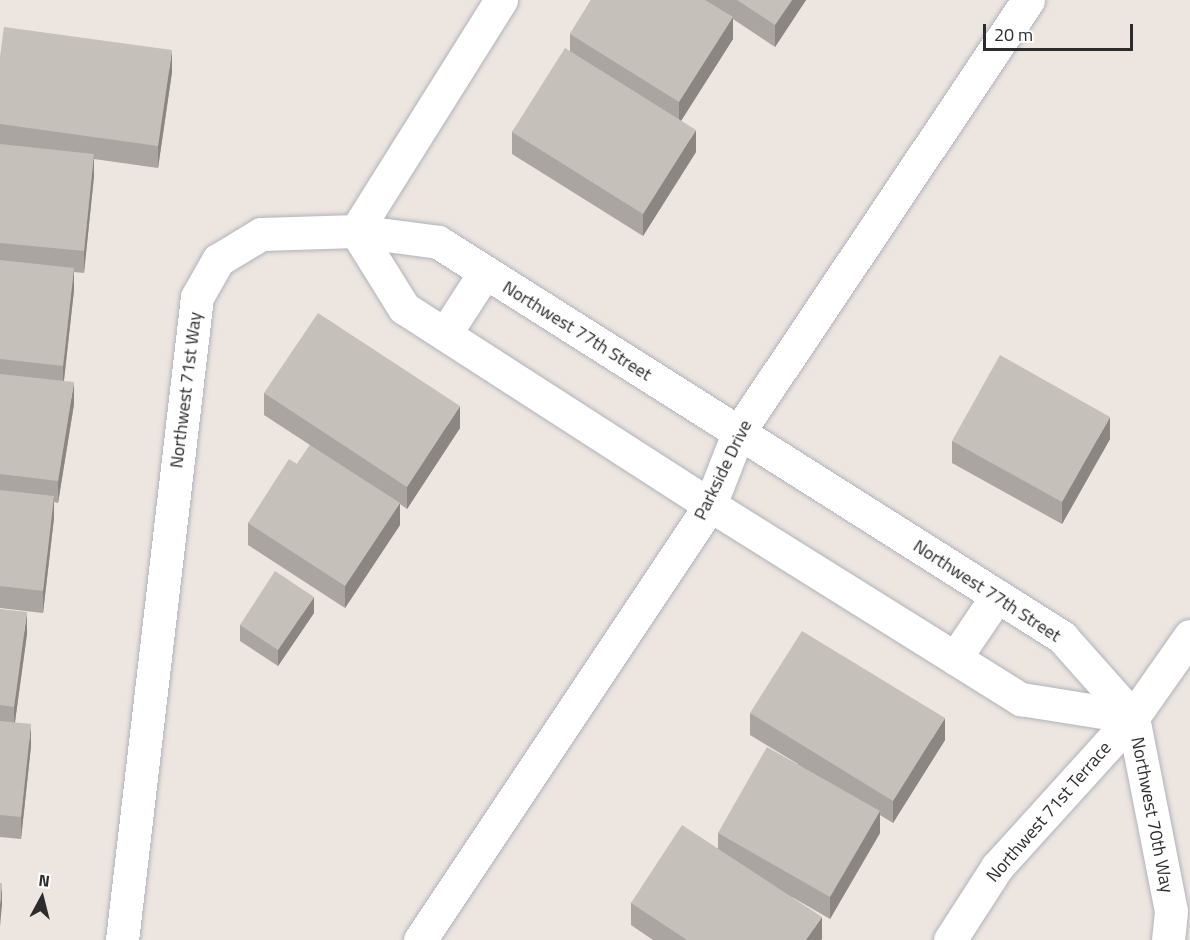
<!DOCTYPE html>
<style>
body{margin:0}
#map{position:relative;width:1190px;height:940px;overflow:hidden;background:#ede5df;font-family:"Titillium Web",sans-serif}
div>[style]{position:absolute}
.roads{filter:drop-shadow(0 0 2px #afb3bc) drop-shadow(0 0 2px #afb3bc)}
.minor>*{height:33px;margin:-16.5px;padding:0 16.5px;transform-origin:16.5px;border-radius:16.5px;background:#fff}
.wall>*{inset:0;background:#aaa5a0}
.shaded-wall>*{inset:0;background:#8b8682}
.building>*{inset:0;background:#c6c0ba}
span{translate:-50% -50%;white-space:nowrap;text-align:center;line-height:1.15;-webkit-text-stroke:5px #fff;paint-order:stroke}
.street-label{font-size:18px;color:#2c2c2c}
.north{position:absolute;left:12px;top:868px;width:60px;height:60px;-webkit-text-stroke:4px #fff;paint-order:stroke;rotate:7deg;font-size:16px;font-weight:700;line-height:24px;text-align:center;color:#2c2c2c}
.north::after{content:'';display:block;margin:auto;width:21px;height:27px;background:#2c2c2c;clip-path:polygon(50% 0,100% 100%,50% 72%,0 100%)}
.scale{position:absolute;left:983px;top:24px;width:150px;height:27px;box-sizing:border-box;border:3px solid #2c2c2c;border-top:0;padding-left:8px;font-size:18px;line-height:21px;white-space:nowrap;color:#2c2c2c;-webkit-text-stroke:4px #fff;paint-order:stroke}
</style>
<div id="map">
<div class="roads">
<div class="minor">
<i style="left:356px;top:231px;width:91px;rotate:58.1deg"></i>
<i style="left:404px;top:308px;width:364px;rotate:32.8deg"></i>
<i style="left:710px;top:505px;width:367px;rotate:32deg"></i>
<i style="left:1021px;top:699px;width:113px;rotate:9.1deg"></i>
<i style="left:356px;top:231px;width:273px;rotate:-57.9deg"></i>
<i style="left:445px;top:334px;width:74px;rotate:-57.2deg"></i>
<i style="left:955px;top:658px;width:75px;rotate:-55.9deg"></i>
<i style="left:122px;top:940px;width:647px;rotate:-83.35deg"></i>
<i style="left:197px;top:297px;width:43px;rotate:-60.4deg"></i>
<i style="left:218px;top:260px;width:50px;rotate:-31.2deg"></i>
<i style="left:261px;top:234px;width:95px;rotate:-1.8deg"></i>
<i style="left:356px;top:231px;width:83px;rotate:7.6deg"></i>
<i style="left:438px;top:242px;width:739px;rotate:32.33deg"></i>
<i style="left:1062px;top:637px;width:107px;rotate:48.4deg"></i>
<i style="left:420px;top:940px;width:523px;rotate:-56.31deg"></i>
<i style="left:710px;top:505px;width:77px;rotate:-68.7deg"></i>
<i style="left:738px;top:433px;width:521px;rotate:-56.19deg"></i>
<i style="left:950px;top:940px;width:87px;rotate:-57.2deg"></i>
<i style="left:997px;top:867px;width:202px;rotate:-47.8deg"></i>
<i style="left:1168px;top:940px;width:29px;rotate:-84deg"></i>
<i style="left:1171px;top:911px;width:198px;rotate:-101.1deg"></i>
<i style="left:1133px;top:717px;width:99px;rotate:-54.9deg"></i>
</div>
</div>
<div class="wall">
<i style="clip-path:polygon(591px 0,806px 0,775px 47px,733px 19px,733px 39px,681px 121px,696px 152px,643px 236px,512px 154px,512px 132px,570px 51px,570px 34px)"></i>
<i style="clip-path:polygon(0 57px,172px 72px,158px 168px,94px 159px,94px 176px,84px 273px,74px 272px,74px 290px,64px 381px,74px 404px,58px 503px,54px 502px,54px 518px,43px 613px,0 608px)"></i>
<i style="clip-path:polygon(264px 393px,460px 428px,407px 509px,400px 504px,400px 525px,345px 608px,248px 545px,248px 523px,297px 464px,310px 445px,264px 415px)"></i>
<i style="clip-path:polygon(1110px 439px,1062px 524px,952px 463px,952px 441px)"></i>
<i style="clip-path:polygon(0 609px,27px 634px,15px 722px,31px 746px,21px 839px,0 837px)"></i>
<i style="clip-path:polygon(314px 613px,278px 666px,240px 641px,240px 625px)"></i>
<i style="clip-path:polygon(750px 713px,945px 740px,893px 823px,880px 815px,880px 833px,830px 919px,792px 897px,822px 939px,821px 940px,653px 940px,631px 925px,631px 903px,718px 848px,718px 833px,798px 764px,750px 735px)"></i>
</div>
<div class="shaded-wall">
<i style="clip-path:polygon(792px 0,806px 0,775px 47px,775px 25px)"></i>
<i style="clip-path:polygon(733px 17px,733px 39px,679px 124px,679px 102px)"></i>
<i style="clip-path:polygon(172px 50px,172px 72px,158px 168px,158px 146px)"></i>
<i style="clip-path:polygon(696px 130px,696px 152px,643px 236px,643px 214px)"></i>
<i style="clip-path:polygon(94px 154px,94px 176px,84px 273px,84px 251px)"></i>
<i style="clip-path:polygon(74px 268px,74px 290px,63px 388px,63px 366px)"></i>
<i style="clip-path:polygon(74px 382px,74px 404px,58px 503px,58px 481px)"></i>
<i style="clip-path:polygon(460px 406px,460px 428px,407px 509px,407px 487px)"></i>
<i style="clip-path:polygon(1110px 417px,1110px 439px,1062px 524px,1062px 502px)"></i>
<i style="clip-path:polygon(54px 496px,54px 518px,43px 613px,43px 591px)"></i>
<i style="clip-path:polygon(400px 503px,400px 525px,345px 608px,345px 586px)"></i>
<i style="clip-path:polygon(314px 597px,314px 613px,278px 666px,278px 650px)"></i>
<i style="clip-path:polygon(27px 612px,27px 634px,14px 729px,14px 707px)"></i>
<i style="clip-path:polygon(945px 718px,945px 740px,893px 823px,893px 801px)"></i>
<i style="clip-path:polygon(31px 724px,31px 746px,21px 839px,21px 817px)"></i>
<i style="clip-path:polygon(880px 811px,880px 833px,830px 919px,830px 897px)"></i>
<i style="clip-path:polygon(2px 883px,2px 905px,0 926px,0 904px)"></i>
<i style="clip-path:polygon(822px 917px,822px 939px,821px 940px,806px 940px)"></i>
</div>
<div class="building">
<i style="clip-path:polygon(591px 0,705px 0,733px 17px,679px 102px,570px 34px)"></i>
<i style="clip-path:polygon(737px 0,792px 0,775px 25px)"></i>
<i style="clip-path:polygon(4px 27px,172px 50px,158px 146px,0 124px,0 57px)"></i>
<i style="clip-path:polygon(565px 48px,696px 130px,643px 214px,512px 132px)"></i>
<i style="clip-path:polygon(0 144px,94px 154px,84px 251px,0 243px)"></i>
<i style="clip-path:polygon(0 260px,74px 268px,63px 366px,0 359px)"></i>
<i style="clip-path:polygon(318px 313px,460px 406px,407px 487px,264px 393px)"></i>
<i style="clip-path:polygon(1000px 355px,1110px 417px,1062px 502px,952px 441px)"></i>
<i style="clip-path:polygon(0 374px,74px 382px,58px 481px,0 474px)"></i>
<i style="clip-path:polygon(310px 445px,400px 503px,345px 586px,248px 523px,289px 459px,297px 464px)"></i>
<i style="clip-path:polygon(0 490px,54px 496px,43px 591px,0 586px)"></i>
<i style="clip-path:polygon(275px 571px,314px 597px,278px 650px,240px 625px)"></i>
<i style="clip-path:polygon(0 609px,27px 612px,14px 707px,0 705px)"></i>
<i style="clip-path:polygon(802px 631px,945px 718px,893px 801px,750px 713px)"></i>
<i style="clip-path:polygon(0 721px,31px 724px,21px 817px,0 815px)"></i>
<i style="clip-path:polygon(767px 747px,880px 811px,830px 897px,718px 833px)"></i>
<i style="clip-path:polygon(682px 825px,822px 917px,806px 940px,687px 940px,631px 903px)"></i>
<i style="clip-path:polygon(0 883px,2px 883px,0 904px)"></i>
</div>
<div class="street-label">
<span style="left:577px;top:331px;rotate:32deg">Northwest 77th Street</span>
<span style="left:186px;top:390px;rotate:-83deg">Northwest 71st Way</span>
<span style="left:723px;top:470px;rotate:-64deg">Parkside Drive</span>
<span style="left:987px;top:591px;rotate:33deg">Northwest 77th Street</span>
<span style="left:1049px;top:812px;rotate:-49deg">Northwest 71st Terrace</span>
<span style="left:1152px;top:815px;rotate:79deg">Northwest 70th Way</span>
</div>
<div class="north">N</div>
<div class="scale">20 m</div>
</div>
